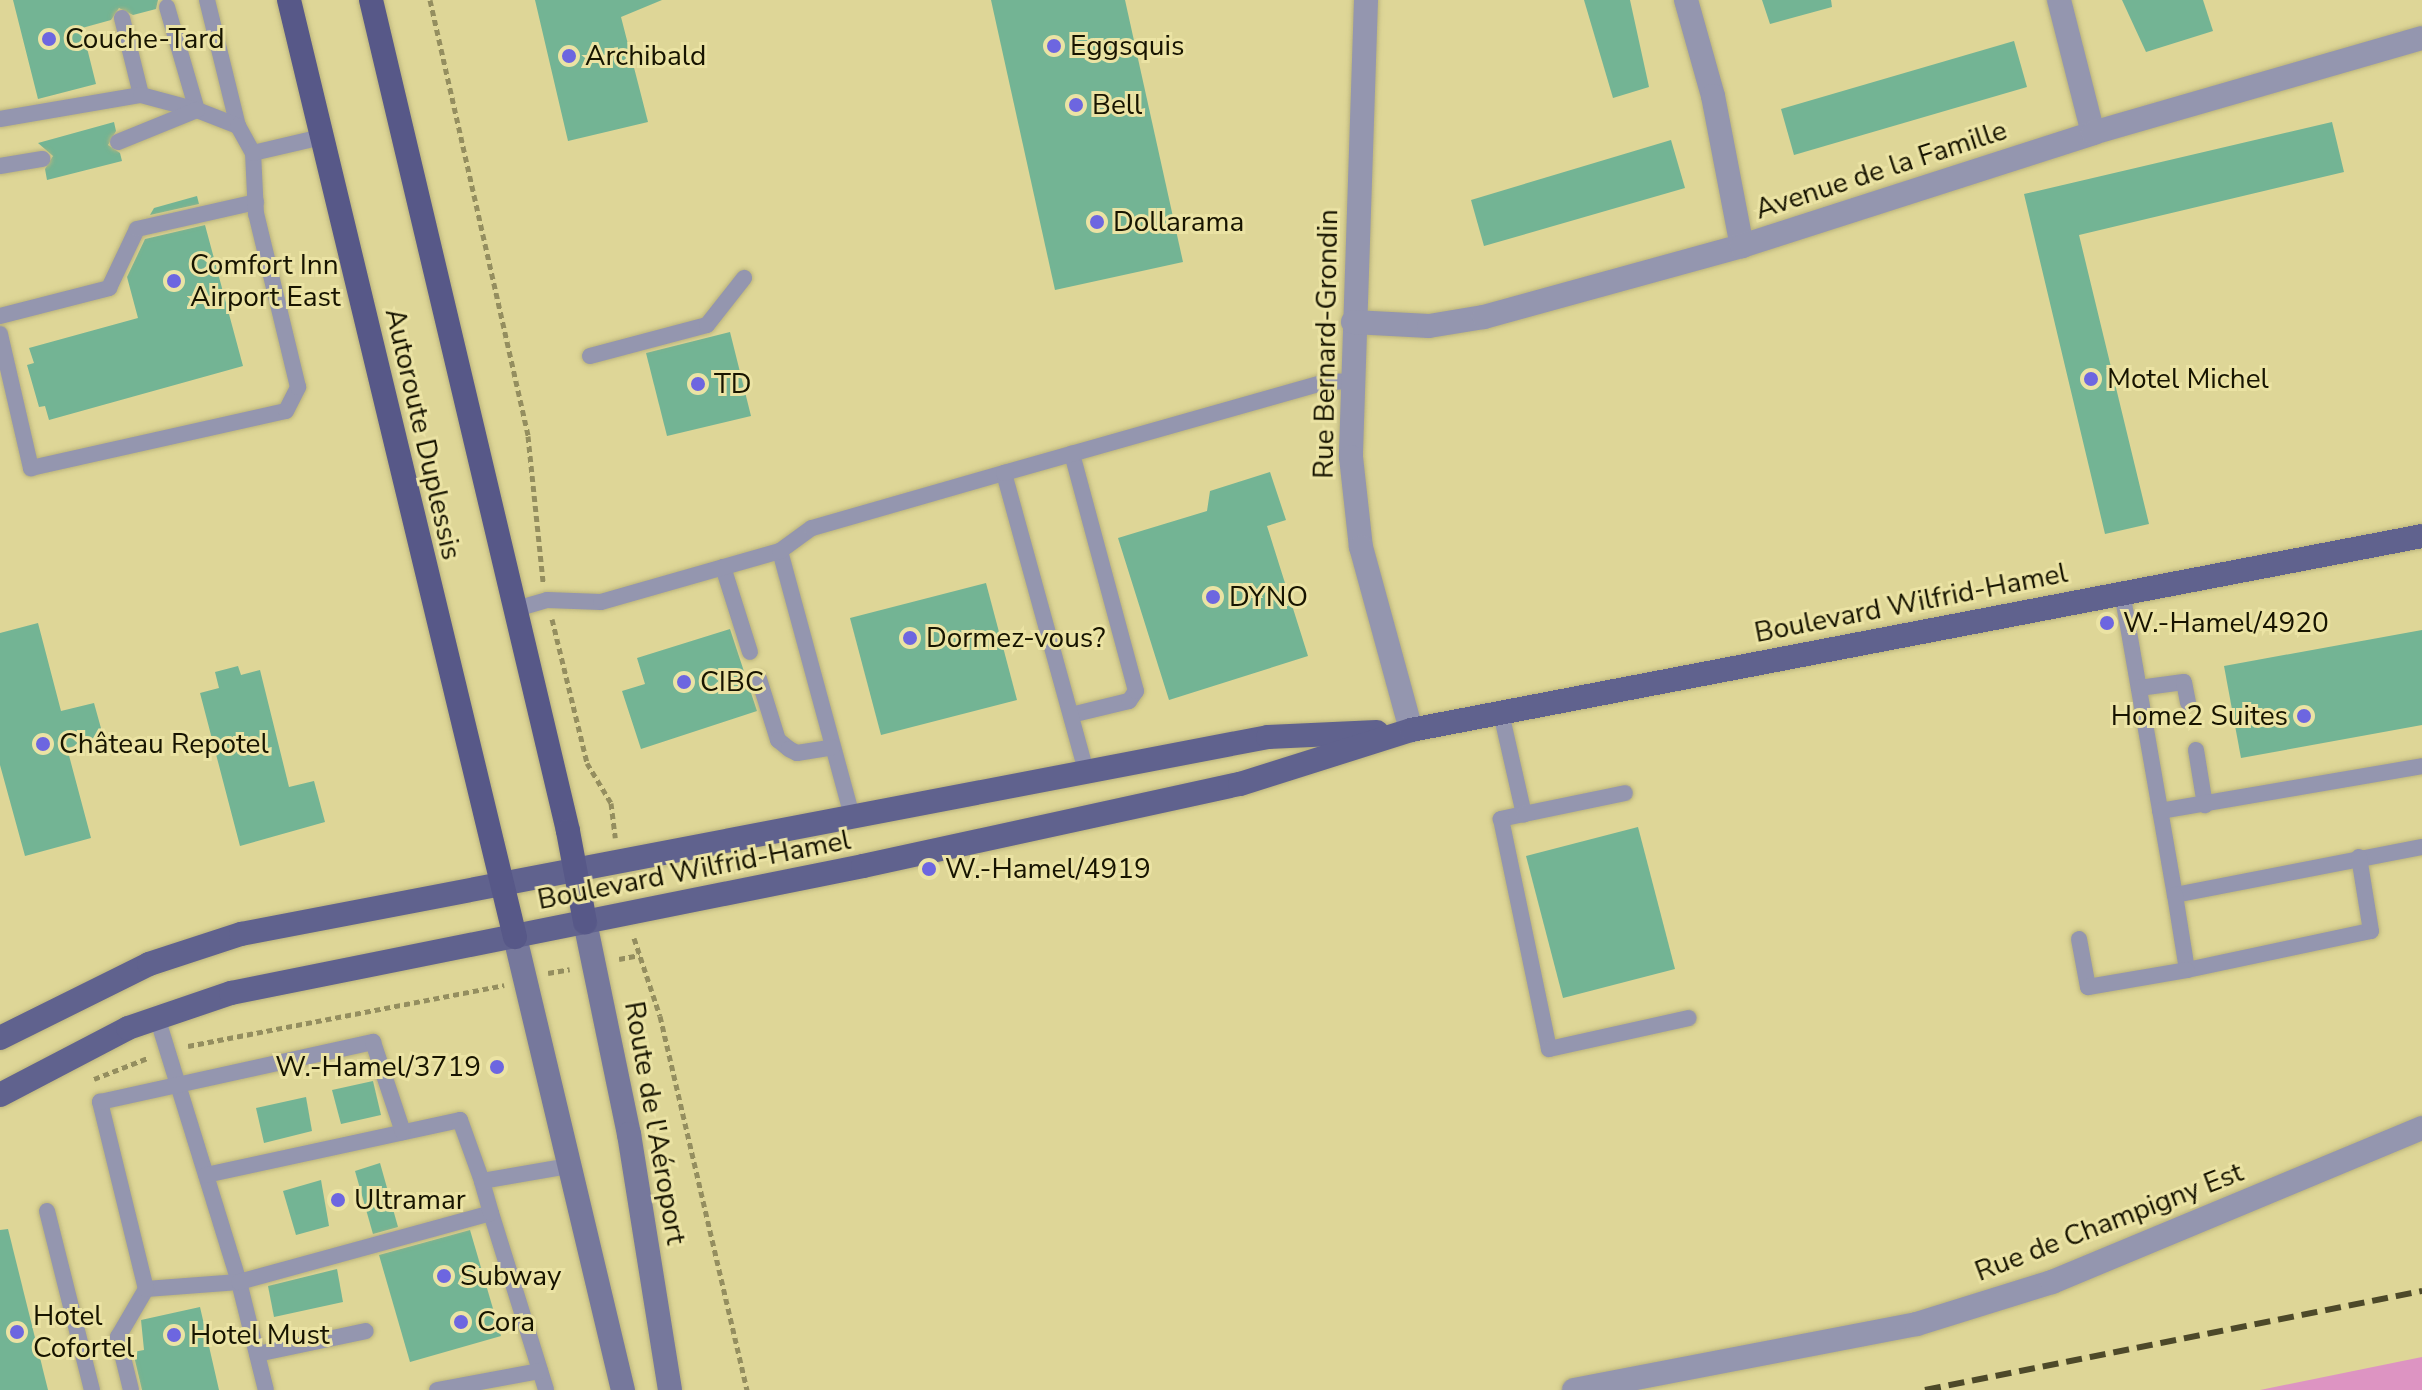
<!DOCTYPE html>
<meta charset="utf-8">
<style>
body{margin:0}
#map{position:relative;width:2422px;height:1390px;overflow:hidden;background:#ded697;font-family:"Nunito Sans",sans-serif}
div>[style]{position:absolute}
.green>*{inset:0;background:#dd94c2}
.building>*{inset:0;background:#73b494}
.path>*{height:5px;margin-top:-2.5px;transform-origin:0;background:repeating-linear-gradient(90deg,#948e5f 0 6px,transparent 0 10px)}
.roads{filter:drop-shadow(0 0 2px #bab37c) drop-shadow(0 0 2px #bab37c)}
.service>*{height:16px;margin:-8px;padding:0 8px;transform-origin:8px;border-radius:8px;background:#9496af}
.minor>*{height:24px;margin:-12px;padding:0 12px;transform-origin:12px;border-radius:12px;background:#9496af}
.secondary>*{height:24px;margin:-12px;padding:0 12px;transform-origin:12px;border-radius:12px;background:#76789c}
.primary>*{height:24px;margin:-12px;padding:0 12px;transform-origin:12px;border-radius:12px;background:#60628e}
.trunk>*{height:24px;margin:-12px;padding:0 12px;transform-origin:12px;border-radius:12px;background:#575888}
.rail>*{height:6px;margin-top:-3px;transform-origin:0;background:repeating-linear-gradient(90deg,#4d4929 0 16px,transparent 0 24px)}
.dots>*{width:22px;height:22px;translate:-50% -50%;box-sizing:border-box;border:4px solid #ebe3a4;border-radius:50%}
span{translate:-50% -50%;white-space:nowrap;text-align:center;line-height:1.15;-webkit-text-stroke:6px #ebe3a4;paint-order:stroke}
.poi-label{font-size:28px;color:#171400}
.left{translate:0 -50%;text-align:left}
.right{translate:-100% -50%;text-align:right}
.street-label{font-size:28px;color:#171400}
</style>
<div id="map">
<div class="green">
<i style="clip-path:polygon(2422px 1357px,2422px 1390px,2260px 1390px)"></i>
</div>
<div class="building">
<i style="clip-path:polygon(13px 0,158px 0,156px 9px,133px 15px,119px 8px,111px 20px,82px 28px,96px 84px,38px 99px)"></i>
<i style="clip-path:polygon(535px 0,662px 0,621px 17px,648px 122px,568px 141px)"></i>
<i style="clip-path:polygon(991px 0,1125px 0,1183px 262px,1055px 290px)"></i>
<i style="clip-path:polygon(1584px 0,1630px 0,1649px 87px,1613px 98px)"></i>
<i style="clip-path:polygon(1762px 0,1831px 0,1832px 7px,1770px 24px)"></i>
<i style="clip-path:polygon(2122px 0,2203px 0,2213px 31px,2146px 52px)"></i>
<i style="clip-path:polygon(2014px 41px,2027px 87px,1794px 155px,1781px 109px)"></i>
<i style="clip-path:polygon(114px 122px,116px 131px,108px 145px,120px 153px,122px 161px,47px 180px,45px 169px,53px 156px,38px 143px)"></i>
<i style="clip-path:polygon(2332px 122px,2344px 172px,2079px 235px,2149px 524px,2105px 534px,2024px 194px)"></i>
<i style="clip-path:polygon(1671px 140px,1685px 188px,1484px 246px,1471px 200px)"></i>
<i style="clip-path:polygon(197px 196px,199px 204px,150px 215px,154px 208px)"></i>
<i style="clip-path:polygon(205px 225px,243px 366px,49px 420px,45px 406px,39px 407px,27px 365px,34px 363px,29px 348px,138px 318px,127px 277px,145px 239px)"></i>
<i style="clip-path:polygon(730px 332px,751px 416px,667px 436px,646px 353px)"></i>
<i style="clip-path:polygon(1270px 472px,1286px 520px,1267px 526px,1308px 656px,1169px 700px,1118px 538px,1207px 511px,1210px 491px)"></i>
<i style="clip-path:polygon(986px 583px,1017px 700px,881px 735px,850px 618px)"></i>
<i style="clip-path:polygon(38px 623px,61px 711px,94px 703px,104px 739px,67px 748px,91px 838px,25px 856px,0 765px,0 633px)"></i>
<i style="clip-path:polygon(730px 629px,757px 711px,641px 749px,622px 691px,645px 684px,637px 658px)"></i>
<i style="clip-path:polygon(2422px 630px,2422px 725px,2241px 758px,2224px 666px)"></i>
<i style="clip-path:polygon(238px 666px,241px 675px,260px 670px,289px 787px,314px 781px,325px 822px,240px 846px,200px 693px,219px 688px,215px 672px)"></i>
<i style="clip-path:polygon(1638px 827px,1675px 969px,1563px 998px,1526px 856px)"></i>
<i style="clip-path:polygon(373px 1081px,381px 1115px,341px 1124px,332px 1090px)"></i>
<i style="clip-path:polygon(306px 1097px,312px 1131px,264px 1143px,256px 1108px)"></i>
<i style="clip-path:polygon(380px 1163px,398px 1227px,373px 1234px,355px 1171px)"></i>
<i style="clip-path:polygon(321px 1180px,329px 1226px,296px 1235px,283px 1191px)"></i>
<i style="clip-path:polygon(8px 1229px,48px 1390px,0 1390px,0 1230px)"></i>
<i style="clip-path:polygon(470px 1230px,501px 1336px,410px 1362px,379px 1255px)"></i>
<i style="clip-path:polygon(337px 1269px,343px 1302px,274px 1317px,268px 1286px)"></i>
<i style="clip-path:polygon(200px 1307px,219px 1390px,142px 1390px,133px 1352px,144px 1350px,141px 1320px)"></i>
</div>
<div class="path">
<i style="left:430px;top:0;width:447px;rotate:77.3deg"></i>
<i style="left:528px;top:436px;width:147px;rotate:84.1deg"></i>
<i style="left:552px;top:619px;width:148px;rotate:76.3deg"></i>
<i style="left:587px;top:763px;width:47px;rotate:59deg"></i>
<i style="left:611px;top:803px;width:35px;rotate:83deg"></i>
<i style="left:634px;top:938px;width:82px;rotate:71.6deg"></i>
<i style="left:660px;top:1016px;width:384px;rotate:76.9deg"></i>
<i style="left:619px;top:959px;width:21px;rotate:-11deg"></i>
<i style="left:548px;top:973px;width:22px;rotate:-10deg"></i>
<i style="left:188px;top:1046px;width:322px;rotate:-10.9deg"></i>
<i style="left:94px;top:1079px;width:58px;rotate:-21.3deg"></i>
</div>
<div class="roads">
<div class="service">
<i style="left:207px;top:0;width:130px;rotate:76.2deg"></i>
<i style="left:167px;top:7px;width:107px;rotate:73.8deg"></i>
<i style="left:197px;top:110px;width:44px;rotate:21.3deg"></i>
<i style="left:238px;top:126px;width:31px;rotate:61deg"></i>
<i style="left:122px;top:18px;width:79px;rotate:76.1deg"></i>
<i style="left:0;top:119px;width:143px;rotate:-9.7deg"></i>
<i style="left:141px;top:95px;width:58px;rotate:15deg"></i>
<i style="left:118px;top:142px;width:85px;rotate:-22.1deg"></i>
<i style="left:0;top:166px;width:43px;rotate:-9.5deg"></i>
<i style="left:0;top:316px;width:113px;rotate:-14.4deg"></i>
<i style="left:109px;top:288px;width:65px;rotate:-64.6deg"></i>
<i style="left:137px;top:229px;width:122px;rotate:-12.8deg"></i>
<i style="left:0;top:334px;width:138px;rotate:77deg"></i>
<i style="left:31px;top:468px;width:261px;rotate:-12.6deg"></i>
<i style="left:286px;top:411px;width:27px;rotate:-63deg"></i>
<i style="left:298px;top:387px;width:178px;rotate:-103.6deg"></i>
<i style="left:256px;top:214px;width:61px;rotate:-92.8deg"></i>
<i style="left:253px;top:153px;width:71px;rotate:-13.1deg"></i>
<i style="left:590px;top:356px;width:121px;rotate:-14.8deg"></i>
<i style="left:707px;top:325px;width:60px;rotate:-51.8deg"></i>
<i style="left:780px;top:551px;width:275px;rotate:74.8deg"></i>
<i style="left:723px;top:567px;width:89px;rotate:72.4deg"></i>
<i style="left:2122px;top:592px;width:308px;rotate:80.1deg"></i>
<i style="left:2175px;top:895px;width:252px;rotate:-11deg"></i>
<i style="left:516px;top:609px;width:32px;rotate:-16deg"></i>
<i style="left:547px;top:600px;width:54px;rotate:2.1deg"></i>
<i style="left:601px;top:602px;width:186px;rotate:-15.9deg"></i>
<i style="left:780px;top:551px;width:39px;rotate:-36deg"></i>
<i style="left:812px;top:528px;width:200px;rotate:-16deg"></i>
<i style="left:759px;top:679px;width:64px;rotate:72.7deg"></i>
<i style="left:778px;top:740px;width:14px;rotate:39deg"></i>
<i style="left:789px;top:749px;width:9px;rotate:27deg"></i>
<i style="left:797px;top:753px;width:36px;rotate:-9deg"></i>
<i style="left:2139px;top:688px;width:45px;rotate:-7.6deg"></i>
<i style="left:2184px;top:682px;width:21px;rotate:79deg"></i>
<i style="left:1501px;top:713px;width:104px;rotate:77.2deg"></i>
<i style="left:1524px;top:814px;width:24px;rotate:168deg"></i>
<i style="left:1501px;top:819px;width:235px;rotate:78.2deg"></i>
<i style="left:1549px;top:1049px;width:143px;rotate:-12.5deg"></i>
<i style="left:1071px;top:715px;width:60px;rotate:-13.6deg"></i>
<i style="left:1129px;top:701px;width:12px;rotate:-55deg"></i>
<i style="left:1136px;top:691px;width:246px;rotate:-105.1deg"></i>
<i style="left:2196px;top:750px;width:56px;rotate:80.7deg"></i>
<i style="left:1086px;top:771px;width:309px;rotate:-105.4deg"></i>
<i style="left:1004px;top:473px;width:335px;rotate:-15.8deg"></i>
<i style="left:1326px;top:382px;width:24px;rotate:-2deg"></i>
<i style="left:2160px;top:811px;width:266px;rotate:-9.7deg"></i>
<i style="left:1524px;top:814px;width:103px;rotate:-11.7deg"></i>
<i style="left:2175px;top:895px;width:76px;rotate:80.9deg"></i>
<i style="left:2187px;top:970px;width:188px;rotate:-12deg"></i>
<i style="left:2371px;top:931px;width:75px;rotate:-99.2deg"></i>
<i style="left:2079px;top:939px;width:49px;rotate:79.4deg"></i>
<i style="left:2088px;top:987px;width:100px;rotate:-9.7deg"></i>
<i style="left:157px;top:1017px;width:277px;rotate:72.8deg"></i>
<i style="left:239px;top:1282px;width:111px;rotate:76deg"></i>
<i style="left:206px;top:1175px;width:260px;rotate:-12.2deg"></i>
<i style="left:460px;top:1120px;width:65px;rotate:70.2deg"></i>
<i style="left:47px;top:1211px;width:185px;rotate:75.9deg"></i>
<i style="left:491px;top:1213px;width:185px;rotate:72.7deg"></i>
<i style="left:146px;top:1289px;width:93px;rotate:-4.3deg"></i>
<i style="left:239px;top:1282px;width:261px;rotate:-15.3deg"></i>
<i style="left:491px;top:1213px;width:33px;rotate:-106deg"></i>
<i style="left:482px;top:1181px;width:88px;rotate:-9.8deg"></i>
<i style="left:257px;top:1354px;width:111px;rotate:-11.9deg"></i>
<i style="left:131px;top:1390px;width:55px;rotate:-103.8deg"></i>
<i style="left:118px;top:1337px;width:56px;rotate:-59.7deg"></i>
<i style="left:146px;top:1289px;width:193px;rotate:-103.8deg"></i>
<i style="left:100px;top:1102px;width:280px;rotate:-12.4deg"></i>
<i style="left:373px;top:1042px;width:95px;rotate:71.6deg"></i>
<i style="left:437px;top:1390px;width:105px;rotate:-10.5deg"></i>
</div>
<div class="minor">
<i style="left:1366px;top:0;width:457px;rotate:91.9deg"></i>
<i style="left:1351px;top:457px;width:91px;rotate:83.7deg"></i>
<i style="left:1361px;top:547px;width:190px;rotate:74.7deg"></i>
<i style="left:1686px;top:0;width:100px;rotate:74.3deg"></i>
<i style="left:1713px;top:96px;width:153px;rotate:79.1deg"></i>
<i style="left:2059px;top:0;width:137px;rotate:75.7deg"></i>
<i style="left:1353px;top:322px;width:76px;rotate:3deg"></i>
<i style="left:1429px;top:326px;width:56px;rotate:-9.3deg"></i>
<i style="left:1484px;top:317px;width:268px;rotate:-15.4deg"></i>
<i style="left:1742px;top:246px;width:369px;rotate:-17.8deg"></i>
<i style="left:2093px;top:133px;width:342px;rotate:-16.1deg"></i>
<i style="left:1574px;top:1390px;width:349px;rotate:-10.9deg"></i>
<i style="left:1917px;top:1324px;width:141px;rotate:-17.3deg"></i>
<i style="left:2052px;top:1282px;width:401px;rotate:-22.6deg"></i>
</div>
<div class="secondary">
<i style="left:585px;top:922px;width:217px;rotate:78.3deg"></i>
<i style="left:629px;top:1134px;width:259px;rotate:80.9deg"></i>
<i style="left:515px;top:937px;width:466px;rotate:76.6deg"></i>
</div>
<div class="primary">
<i style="left:0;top:1038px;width:166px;rotate:-26.4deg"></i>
<i style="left:149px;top:964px;width:97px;rotate:-18.1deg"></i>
<i style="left:241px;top:934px;width:1046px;rotate:-10.86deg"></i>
<i style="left:1268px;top:737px;width:109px;rotate:-2.6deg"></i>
<i style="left:0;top:1095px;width:144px;rotate:-27.6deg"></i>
<i style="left:128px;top:1028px;width:109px;rotate:-18.8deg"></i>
<i style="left:231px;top:993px;width:645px;rotate:-11.36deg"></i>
<i style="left:863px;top:866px;width:386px;rotate:-12.3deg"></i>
<i style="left:1240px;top:784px;width:179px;rotate:-17.5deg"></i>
<i style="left:1411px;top:730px;width:1029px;rotate:-10.86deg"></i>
</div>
<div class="trunk">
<i style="left:289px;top:0;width:964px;rotate:76.44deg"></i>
<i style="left:371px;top:0;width:854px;rotate:76.66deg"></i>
<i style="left:568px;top:831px;width:93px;rotate:79.4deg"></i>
</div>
</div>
<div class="rail">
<i style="left:1925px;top:1390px;width:507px;rotate:-11.27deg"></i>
</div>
<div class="dots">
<i style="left:49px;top:39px;background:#6d66e0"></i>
<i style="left:1054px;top:46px;background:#6d66e0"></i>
<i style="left:569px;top:56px;background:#6d66e0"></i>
<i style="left:1076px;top:105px;background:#6d66e0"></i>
<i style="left:1097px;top:222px;background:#6d66e0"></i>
<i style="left:174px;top:281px;background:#6d66e0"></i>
<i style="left:2091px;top:379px;background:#6d66e0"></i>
<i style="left:698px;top:384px;background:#6d66e0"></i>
<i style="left:1213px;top:597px;background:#6d66e0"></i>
<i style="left:2107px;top:623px;background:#6d66e0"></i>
<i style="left:910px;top:638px;background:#6d66e0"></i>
<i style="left:684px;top:682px;background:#6d66e0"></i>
<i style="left:2304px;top:716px;background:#6d66e0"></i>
<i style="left:43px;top:744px;background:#6d66e0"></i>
<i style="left:929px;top:869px;background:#6d66e0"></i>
<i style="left:497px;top:1067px;background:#6d66e0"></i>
<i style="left:338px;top:1200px;background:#6d66e0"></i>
<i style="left:444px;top:1276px;background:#6d66e0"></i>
<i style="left:461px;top:1322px;background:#6d66e0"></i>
<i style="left:17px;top:1332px;background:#6d66e0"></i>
<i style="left:174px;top:1335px;background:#6d66e0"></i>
</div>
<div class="poi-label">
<span class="left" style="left:65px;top:39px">Couche-Tard</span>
<span class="left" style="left:1070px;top:46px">Eggsquis</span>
<span class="left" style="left:585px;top:56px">Archibald</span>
<span class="left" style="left:1092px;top:105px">Bell</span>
<span class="left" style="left:1113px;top:222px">Dollarama</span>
<span class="left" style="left:190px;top:281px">Comfort Inn<br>Airport East</span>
<span class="left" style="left:2107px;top:379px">Motel Michel</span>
<span class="left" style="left:714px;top:384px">TD</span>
<span class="left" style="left:1229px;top:597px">DYNO</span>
<span class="left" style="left:2123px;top:623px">W.-Hamel/4920</span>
<span class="left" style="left:926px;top:638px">Dormez-vous?</span>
<span class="left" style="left:700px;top:682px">CIBC</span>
<span class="right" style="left:2288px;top:716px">Home2 Suites</span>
<span class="left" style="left:59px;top:744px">Château Repotel</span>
<span class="left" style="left:945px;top:869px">W.-Hamel/4919</span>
<span class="right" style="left:481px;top:1067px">W.-Hamel/3719</span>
<span class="left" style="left:354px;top:1200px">Ultramar</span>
<span class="left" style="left:460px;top:1276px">Subway</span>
<span class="left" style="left:33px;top:1332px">Hotel<br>Cofortel</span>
<span class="left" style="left:477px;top:1322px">Cora</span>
<span class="left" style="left:190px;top:1335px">Hotel Must</span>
</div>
<div class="street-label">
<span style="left:1881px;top:170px;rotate:-18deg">Avenue de la Famille</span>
<span style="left:1326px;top:344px;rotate:-89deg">Rue Bernard-Grondin</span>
<span style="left:423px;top:434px;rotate:77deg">Autoroute Duplessis</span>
<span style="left:1911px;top:603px;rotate:-11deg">Boulevard Wilfrid-Hamel</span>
<span style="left:694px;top:870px;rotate:-11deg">Boulevard Wilfrid-Hamel</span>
<span style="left:655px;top:1123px;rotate:80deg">Route de l'Aéroport</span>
<span style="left:2109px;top:1222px;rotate:-21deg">Rue de Champigny Est</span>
</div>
</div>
